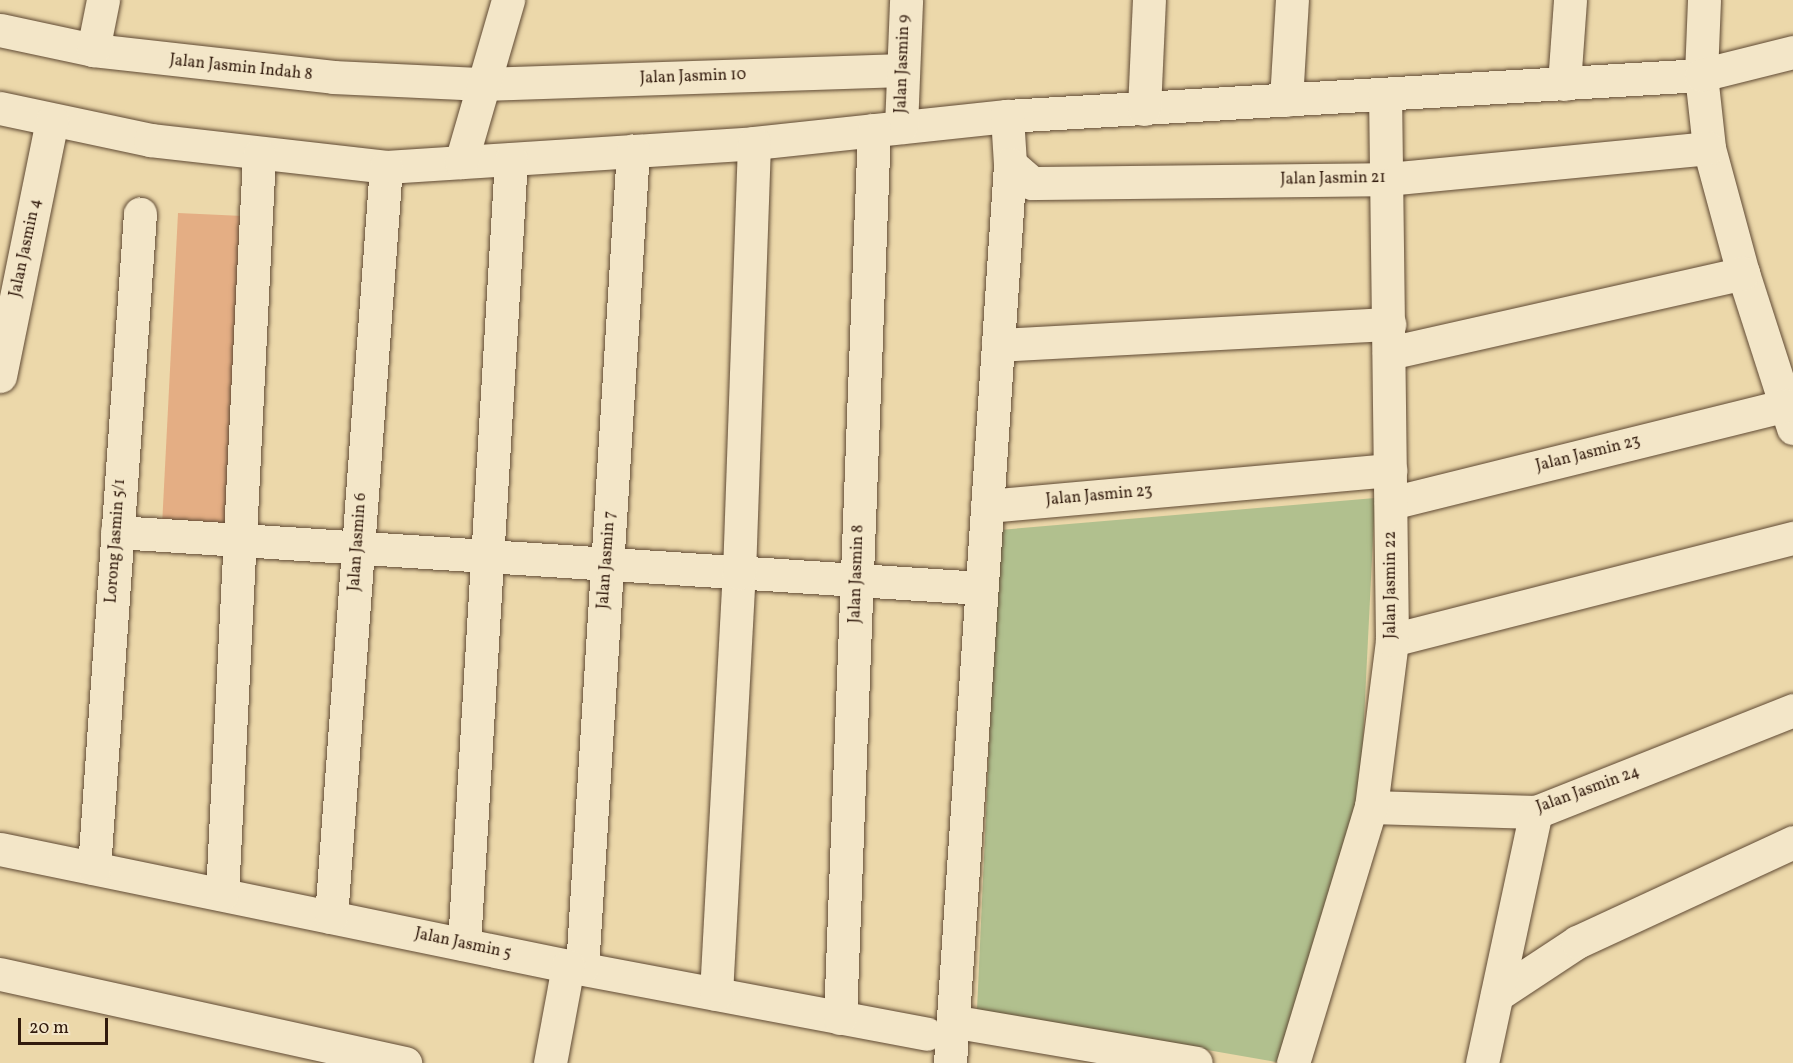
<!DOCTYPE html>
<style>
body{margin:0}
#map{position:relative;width:1793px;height:1063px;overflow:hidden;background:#ecd8aa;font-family:Vollkorn,serif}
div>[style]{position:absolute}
.green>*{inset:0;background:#b1c08e}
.building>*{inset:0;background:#e4ae84}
.roads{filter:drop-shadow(0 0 2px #604a34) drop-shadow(0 0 2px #604a34)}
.minor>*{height:33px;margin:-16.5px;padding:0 16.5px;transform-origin:16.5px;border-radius:16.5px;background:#f3e6c8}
span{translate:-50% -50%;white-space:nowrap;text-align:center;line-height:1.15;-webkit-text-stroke:5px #f3e6c8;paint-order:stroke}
.street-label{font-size:16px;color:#321b0d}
.scale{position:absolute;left:18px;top:1018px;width:90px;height:27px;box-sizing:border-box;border:3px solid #321b0d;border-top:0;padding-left:8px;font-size:18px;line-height:21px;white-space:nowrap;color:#321b0d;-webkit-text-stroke:4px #f3e6c8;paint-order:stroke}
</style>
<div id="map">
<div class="green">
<i style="clip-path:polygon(1375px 498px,1360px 800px,1282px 1063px,977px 1010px,999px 530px)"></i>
</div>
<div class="building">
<i style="clip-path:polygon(178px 213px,243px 216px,227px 529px,162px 526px)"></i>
</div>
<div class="roads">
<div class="minor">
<i style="left:1704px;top:0;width:75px;rotate:92.3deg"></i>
<i style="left:1701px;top:75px;width:73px;rotate:83.7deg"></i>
<i style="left:1709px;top:148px;width:130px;rotate:74.8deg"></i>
<i style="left:1743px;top:273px;width:163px;rotate:72.1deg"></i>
<i style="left:0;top:30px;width:95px;rotate:12.1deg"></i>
<i style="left:93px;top:50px;width:242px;rotate:6.4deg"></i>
<i style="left:333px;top:77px;width:151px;rotate:2.7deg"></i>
<i style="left:484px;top:84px;width:418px;rotate:-1.9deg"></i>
<i style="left:93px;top:50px;width:51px;rotate:-78.7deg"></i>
<i style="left:1564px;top:84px;width:84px;rotate:-85.9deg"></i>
<i style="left:1286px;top:100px;width:100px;rotate:-86.6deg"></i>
<i style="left:0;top:108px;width:153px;rotate:12deg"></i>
<i style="left:150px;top:140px;width:238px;rotate:6.5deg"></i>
<i style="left:386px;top:167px;width:369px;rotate:-3.7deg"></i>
<i style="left:754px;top:143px;width:254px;rotate:-6.1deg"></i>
<i style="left:1007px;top:116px;width:695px;rotate:-3.38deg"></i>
<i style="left:1701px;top:75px;width:95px;rotate:-14deg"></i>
<i style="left:1144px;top:109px;width:109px;rotate:-87.4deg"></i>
<i style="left:1007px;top:116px;width:48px;rotate:86.4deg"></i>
<i style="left:1010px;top:164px;width:29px;rotate:41deg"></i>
<i style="left:1032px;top:183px;width:355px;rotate:-0.6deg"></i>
<i style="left:1387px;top:179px;width:323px;rotate:-5.5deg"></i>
<i style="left:901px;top:127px;width:127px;rotate:-87.7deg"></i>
<i style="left:461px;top:162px;width:169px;rotate:-73.8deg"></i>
<i style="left:998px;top:345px;width:392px;rotate:-3.1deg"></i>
<i style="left:1389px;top:353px;width:363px;rotate:-12.7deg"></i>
<i style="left:0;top:376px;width:260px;rotate:-78.5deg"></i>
<i style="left:1391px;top:503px;width:407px;rotate:-13.9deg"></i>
<i style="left:987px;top:506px;width:405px;rotate:-5.1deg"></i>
<i style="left:117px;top:532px;width:866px;rotate:3.71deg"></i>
<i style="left:1392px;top:640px;width:414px;rotate:-14.3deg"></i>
<i style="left:1371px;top:807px;width:165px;rotate:1.7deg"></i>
<i style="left:1536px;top:812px;width:277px;rotate:-21.6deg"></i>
<i style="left:0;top:849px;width:580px;rotate:11.64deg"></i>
<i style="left:568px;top:966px;width:365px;rotate:10.7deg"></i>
<i style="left:94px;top:868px;width:656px;rotate:-85.98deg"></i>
<i style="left:222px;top:894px;width:740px;rotate:-87.13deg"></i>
<i style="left:331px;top:917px;width:752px;rotate:-85.81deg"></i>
<i style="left:464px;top:944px;width:786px;rotate:-86.57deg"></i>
<i style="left:582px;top:968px;width:819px;rotate:-86.43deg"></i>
<i style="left:0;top:974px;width:415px;rotate:12.4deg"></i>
<i style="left:716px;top:994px;width:422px;rotate:-86.9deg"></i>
<i style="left:739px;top:573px;width:430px;rotate:-88deg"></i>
<i style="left:1497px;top:995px;width:96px;rotate:-33.5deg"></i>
<i style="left:1577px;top:942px;width:238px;rotate:-24.8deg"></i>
<i style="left:840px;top:1018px;width:889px;rotate:-87.81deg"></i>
<i style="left:969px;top:1024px;width:230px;rotate:9.7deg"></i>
<i style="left:550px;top:1063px;width:99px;rotate:-79.5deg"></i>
<i style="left:950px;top:1063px;width:901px;rotate:-86.18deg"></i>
<i style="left:1293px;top:1063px;width:268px;rotate:-73.1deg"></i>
<i style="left:1371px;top:807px;width:168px;rotate:-82.8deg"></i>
<i style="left:1392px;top:640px;width:546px;rotate:-90.73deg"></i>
<i style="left:1482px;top:1063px;width:257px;rotate:-77.9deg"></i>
</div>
</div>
<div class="street-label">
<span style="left:903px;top:64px;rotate:-88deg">Jalan Jasmin 9</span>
<span style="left:241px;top:68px;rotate:6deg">Jalan Jasmin Indah 8</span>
<span style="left:693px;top:77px;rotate:-2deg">Jalan Jasmin 10</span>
<span style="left:1333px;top:179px;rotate:-1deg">Jalan Jasmin 21</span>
<span style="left:26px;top:248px;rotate:-78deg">Jalan Jasmin 4</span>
<span style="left:1588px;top:454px;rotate:-14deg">Jalan Jasmin 23</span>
<span style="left:1099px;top:496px;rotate:-5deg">Jalan Jasmin 23</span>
<span style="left:116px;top:541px;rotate:-86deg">Lorong Jasmin 5/1</span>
<span style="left:358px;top:542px;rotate:-86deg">Jalan Jasmin 6</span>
<span style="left:607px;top:560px;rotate:-86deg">Jalan Jasmin 7</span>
<span style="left:857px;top:574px;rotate:-88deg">Jalan Jasmin 8</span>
<span style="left:1391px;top:585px;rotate:-90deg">Jalan Jasmin 22</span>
<span style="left:1588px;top:790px;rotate:-20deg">Jalan Jasmin 24</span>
<span style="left:463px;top:944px;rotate:12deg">Jalan Jasmin 5</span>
</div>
<div class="scale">20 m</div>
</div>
